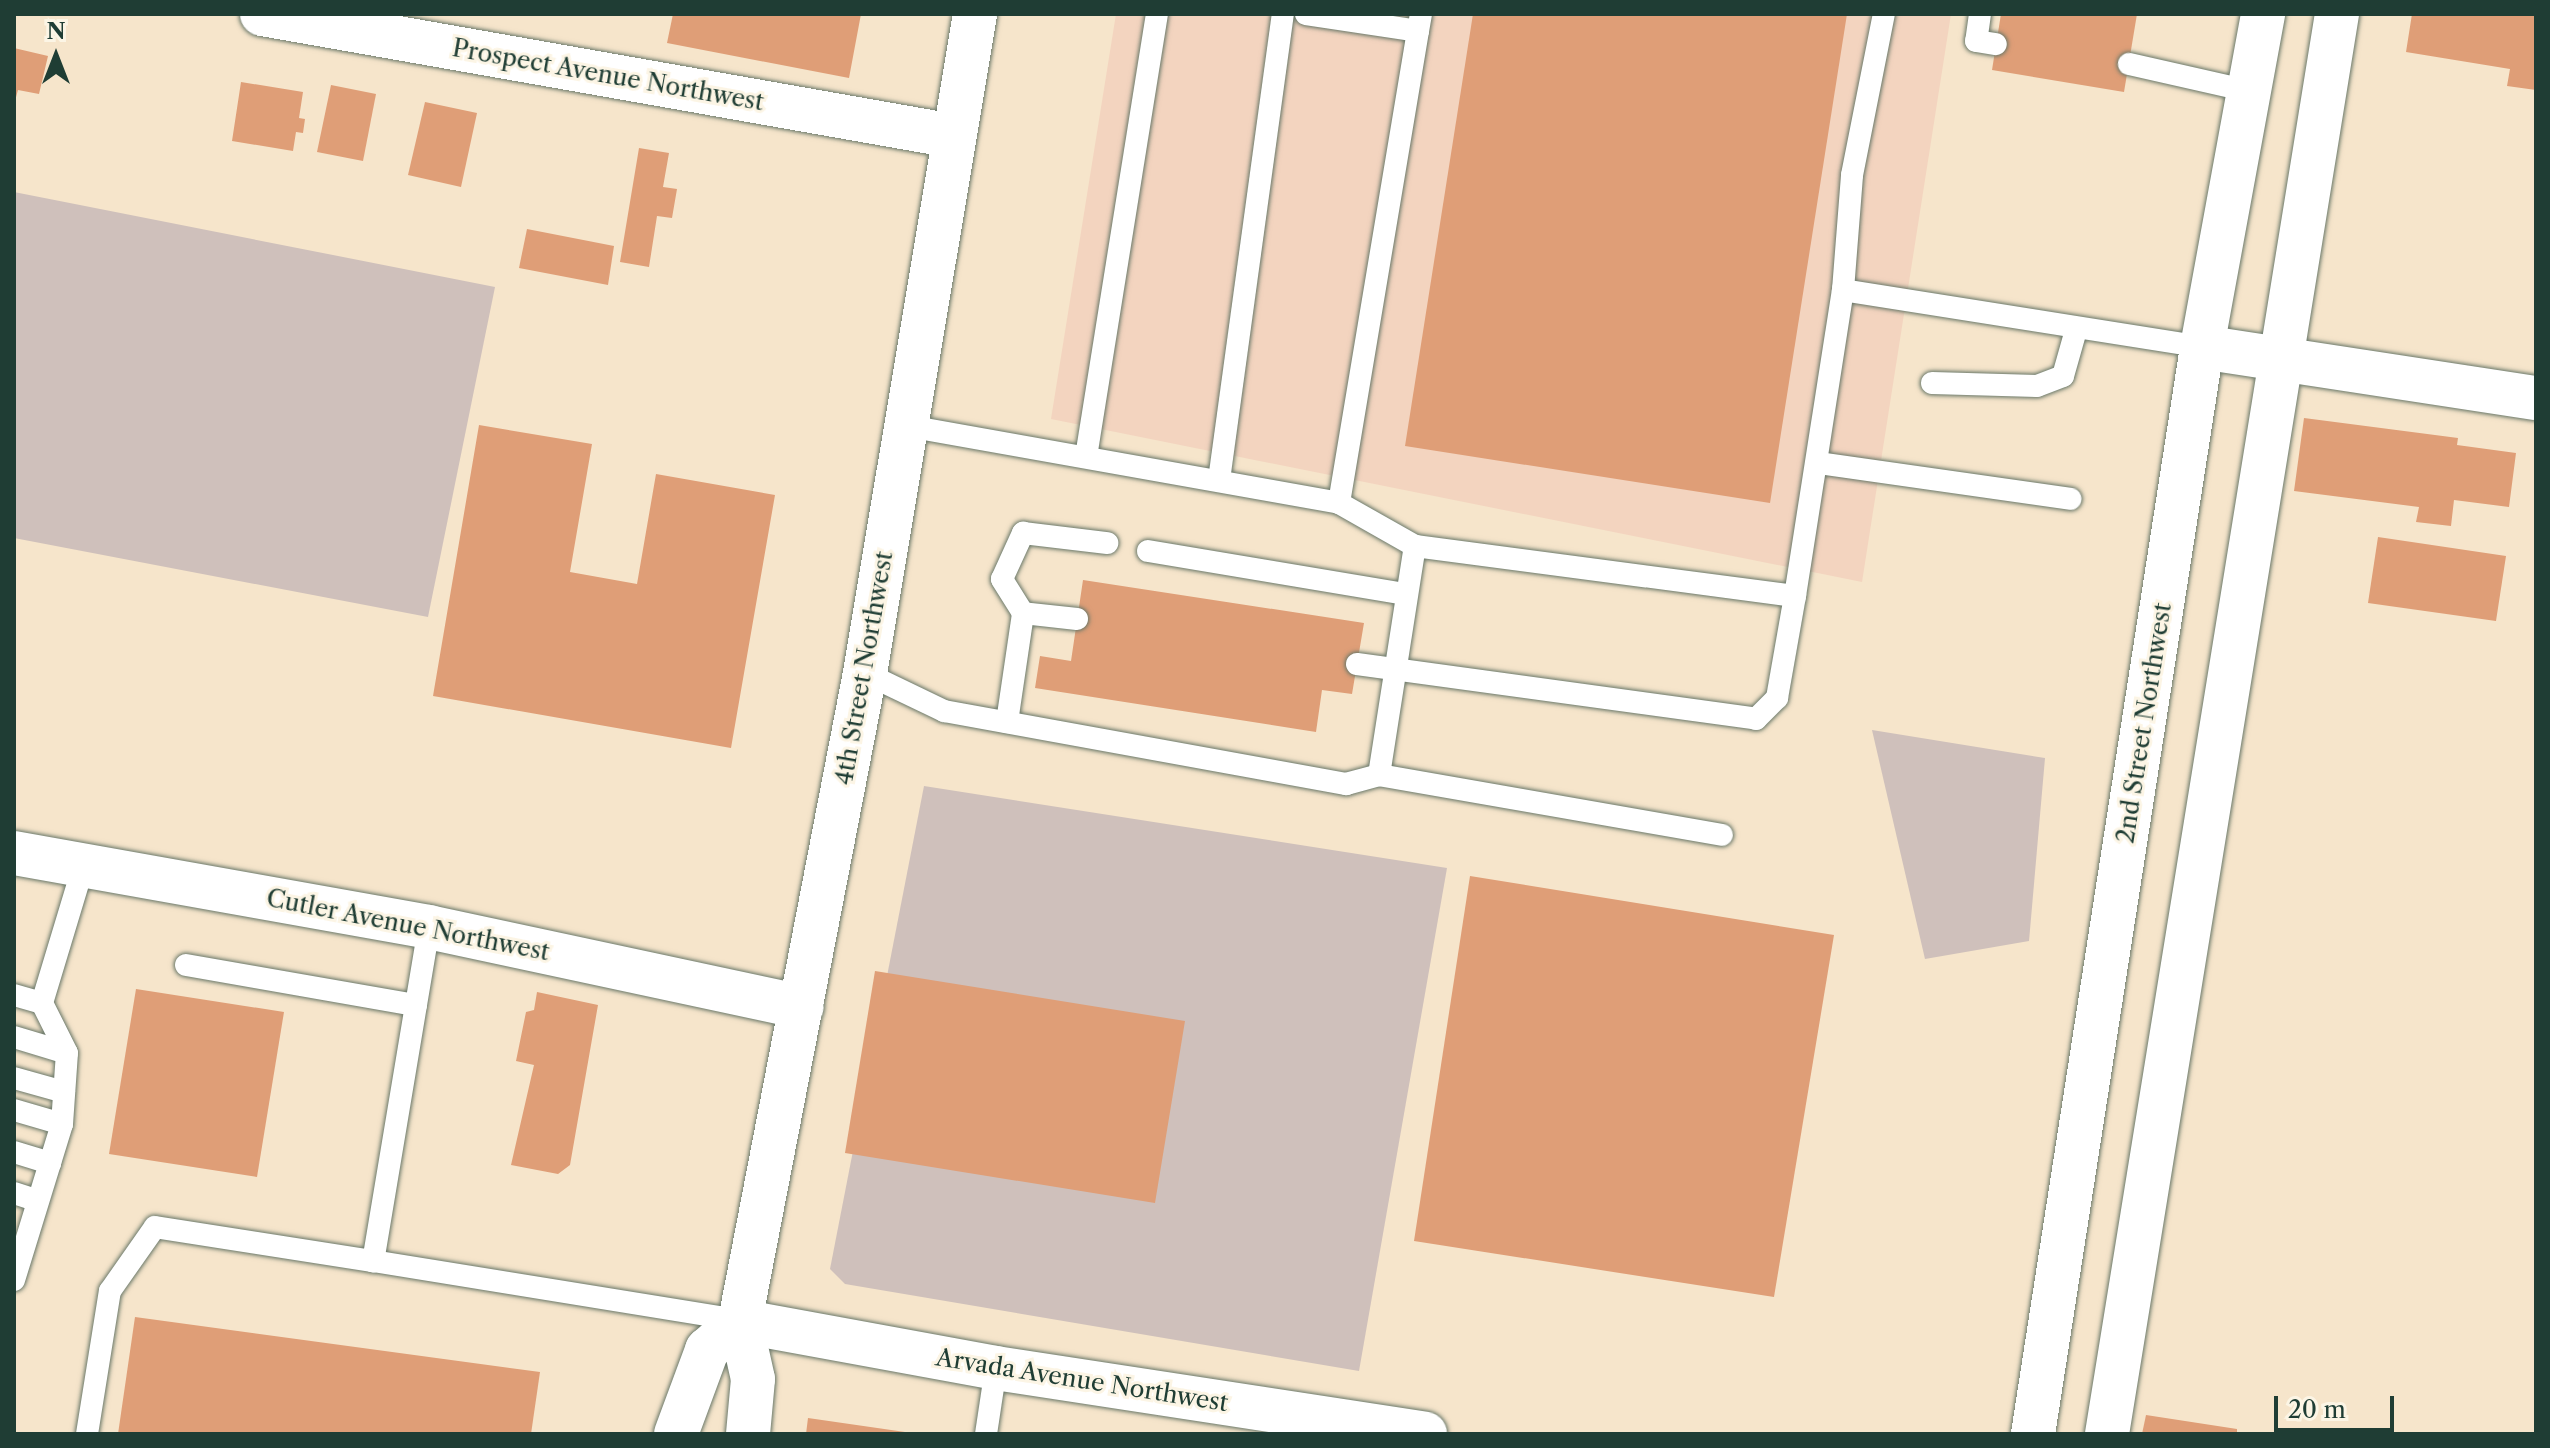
<!DOCTYPE html>
<style>
body{margin:0}
#map{position:relative;width:2550px;height:1448px;overflow:hidden;background:#f6e5cb;font-family:"Libre Caslon Text",serif}
div>[style]{position:absolute}
.built>*{inset:0;background:#f3d4bf}
.industrial>*{inset:0;background:#cfc0bb}
.building>*{inset:0;background:#df9e77}
.roads{filter:drop-shadow(0 0 2px #6a7869) drop-shadow(0 0 2px #6a7869)}
.lane>*{height:22px;margin:-11px;padding:0 11px;transform-origin:11px;border-radius:11px;background:#fff}
.street>*{height:44px;margin:-22px;padding:0 22px;transform-origin:22px;border-radius:22px;background:#fff}
.secondary>*{height:44px;margin:-22px;padding:0 22px;transform-origin:22px;border-radius:22px;background:#fff}
span{translate:-50% -50%;white-space:nowrap;text-align:center;line-height:1.15;-webkit-text-stroke:6px #fcf5e5;paint-order:stroke}
.street-label{font-size:24px;color:#1f3d34}
.frame{position:absolute;inset:0;border:16px solid #1f3d34;pointer-events:none}
.north{position:absolute;left:16px;top:16px;width:80px;height:80px;-webkit-text-stroke:6px #fcf5e5;paint-order:stroke;rotate:0deg;font-size:22px;font-weight:700;line-height:32px;text-align:center;color:#1f3d34}
.north::after{content:'';display:block;margin:auto;width:28px;height:36px;background:#1f3d34;clip-path:polygon(50% 0,100% 100%,50% 72%,0 100%)}
.scale{position:absolute;left:2274px;top:1396px;width:120px;height:36px;box-sizing:border-box;border:4px solid #1f3d34;border-top:0;padding-left:10px;font-size:24px;line-height:28px;white-space:nowrap;color:#1f3d34;-webkit-text-stroke:6px #fcf5e5;paint-order:stroke}
</style>
<div id="map">
<div class="built">
<i style="clip-path:polygon(1116px 14px,1951px 14px,1862px 582px,1051px 419px)"></i>
</div>
<div class="industrial">
<i style="clip-path:polygon(14px 192px,495px 287px,428px 617px,14px 538px)"></i>
<i style="clip-path:polygon(1872px 730px,2045px 758px,2029px 941px,1925px 959px)"></i>
<i style="clip-path:polygon(924px 786px,1447px 868px,1359px 1371px,845px 1284px,830px 1269px)"></i>
</div>
<div class="building">
<i style="clip-path:polygon(673px 14px,861px 14px,849px 78px,667px 43px)"></i>
<i style="clip-path:polygon(1473px 14px,1847px 14px,1770px 503px,1405px 446px)"></i>
<i style="clip-path:polygon(2001px 14px,2137px 14px,2124px 92px,1992px 70px)"></i>
<i style="clip-path:polygon(2412px 14px,2536px 14px,2536px 90px,2507px 86px,2510px 69px,2406px 52px)"></i>
<i style="clip-path:polygon(14px 48px,48px 56px,39px 94px,18px 90px,15px 101px)"></i>
<i style="clip-path:polygon(241px 82px,303px 92px,299px 118px,305px 119px,303px 133px,296px 132px,293px 151px,232px 141px)"></i>
<i style="clip-path:polygon(331px 85px,376px 94px,363px 161px,317px 152px)"></i>
<i style="clip-path:polygon(425px 102px,477px 113px,461px 187px,408px 175px)"></i>
<i style="clip-path:polygon(639px 148px,669px 153px,663px 187px,677px 189px,672px 218px,657px 216px,649px 267px,620px 262px)"></i>
<i style="clip-path:polygon(527px 229px,614px 246px,608px 285px,519px 268px)"></i>
<i style="clip-path:polygon(2304px 418px,2458px 438px,2457px 445px,2516px 453px,2509px 507px,2454px 500px,2451px 526px,2416px 522px,2419px 507px,2294px 491px)"></i>
<i style="clip-path:polygon(479px 425px,592px 444px,570px 572px,637px 584px,656px 474px,775px 495px,731px 748px,433px 696px)"></i>
<i style="clip-path:polygon(2378px 537px,2506px 556px,2496px 621px,2368px 603px)"></i>
<i style="clip-path:polygon(1083px 580px,1364px 623px,1352px 694px,1322px 690px,1316px 732px,1035px 688px,1040px 656px,1071px 661px)"></i>
<i style="clip-path:polygon(1470px 876px,1834px 935px,1774px 1297px,1414px 1241px)"></i>
<i style="clip-path:polygon(875px 971px,1185px 1021px,1155px 1203px,845px 1153px)"></i>
<i style="clip-path:polygon(136px 989px,284px 1012px,257px 1177px,109px 1154px)"></i>
<i style="clip-path:polygon(537px 992px,598px 1005px,570px 1165px,558px 1174px,511px 1165px,534px 1065px,516px 1061px,526px 1012px,534px 1010px)"></i>
<i style="clip-path:polygon(135px 1317px,540px 1372px,531px 1434px,118px 1434px)"></i>
<i style="clip-path:polygon(2146px 1415px,2237px 1429px,2237px 1434px,2142px 1434px)"></i>
<i style="clip-path:polygon(808px 1418px,905px 1432px,905px 1434px,806px 1434px)"></i>
</div>
<div class="roads">
<div class="lane">
<i style="left:1306px;top:14px;width:113px;rotate:8.6deg"></i>
<i style="left:1418px;top:31px;width:17px;rotate:-80deg"></i>
<i style="left:1980px;top:14px;width:27px;rotate:98deg"></i>
<i style="left:1976px;top:41px;width:20px;rotate:9deg"></i>
<i style="left:2129px;top:64px;width:123px;rotate:12.7deg"></i>
<i style="left:1843px;top:290px;width:115px;rotate:-85.5deg"></i>
<i style="left:1852px;top:175px;width:164px;rotate:-78.8deg"></i>
<i style="left:1932px;top:383px;width:105px;rotate:1.6deg"></i>
<i style="left:2037px;top:386px;width:28px;rotate:-21deg"></i>
<i style="left:2063px;top:376px;width:48px;rotate:-74.2deg"></i>
<i style="left:908px;top:426px;width:438px;rotate:10.1deg"></i>
<i style="left:1339px;top:503px;width:87px;rotate:29.5deg"></i>
<i style="left:1415px;top:546px;width:383px;rotate:7.5deg"></i>
<i style="left:1795px;top:596px;width:310px;rotate:-81.1deg"></i>
<i style="left:1843px;top:290px;width:363px;rotate:9deg"></i>
<i style="left:1086px;top:457px;width:449px;rotate:-80.9deg"></i>
<i style="left:1818px;top:463px;width:255px;rotate:8.1deg"></i>
<i style="left:1219px;top:480px;width:470px;rotate:-82.2deg"></i>
<i style="left:1339px;top:503px;width:479px;rotate:-80.5deg"></i>
<i style="left:1148px;top:551px;width:262px;rotate:9.5deg"></i>
<i style="left:1077px;top:619px;width:54px;rotate:-173.7deg"></i>
<i style="left:1023px;top:613px;width:40px;rotate:-122deg"></i>
<i style="left:1002px;top:579px;width:51px;rotate:-65.5deg"></i>
<i style="left:1023px;top:533px;width:85px;rotate:6.8deg"></i>
<i style="left:1357px;top:664px;width:403px;rotate:7.8deg"></i>
<i style="left:1756px;top:719px;width:30px;rotate:-45deg"></i>
<i style="left:1777px;top:698px;width:104px;rotate:-80deg"></i>
<i style="left:865px;top:673px;width:88px;rotate:25.7deg"></i>
<i style="left:944px;top:711px;width:409px;rotate:10.3deg"></i>
<i style="left:1346px;top:784px;width:34px;rotate:-15deg"></i>
<i style="left:1379px;top:775px;width:232px;rotate:-81.1deg"></i>
<i style="left:1007px;top:722px;width:110px;rotate:-81.6deg"></i>
<i style="left:1379px;top:775px;width:348px;rotate:9.9deg"></i>
<i style="left:186px;top:965px;width:233px;rotate:9.9deg"></i>
<i style="left:416px;top:1005px;width:260px;rotate:99.5deg"></i>
<i style="left:373px;top:1261px;width:370px;rotate:9.2deg"></i>
<i style="left:14px;top:995px;width:29px;rotate:16deg"></i>
<i style="left:42px;top:1003px;width:145px;rotate:-73.2deg"></i>
<i style="left:416px;top:1005px;width:79px;rotate:-80.5deg"></i>
<i style="left:14px;top:1037px;width:55px;rotate:16.8deg"></i>
<i style="left:14px;top:1078px;width:52px;rotate:15.6deg"></i>
<i style="left:14px;top:1110px;width:50px;rotate:16.3deg"></i>
<i style="left:14px;top:1152px;width:38px;rotate:17deg"></i>
<i style="left:14px;top:1193px;width:25px;rotate:18deg"></i>
<i style="left:14px;top:1280px;width:163px;rotate:-72.9deg"></i>
<i style="left:62px;top:1124px;width:71px;rotate:-86deg"></i>
<i style="left:67px;top:1053px;width:56px;rotate:-116.6deg"></i>
<i style="left:87px;top:1434px;width:145px;rotate:-80.9deg"></i>
<i style="left:110px;top:1291px;width:78px;rotate:-54.9deg"></i>
<i style="left:155px;top:1227px;width:221px;rotate:8.9deg"></i>
<i style="left:986px;top:1434px;width:67px;rotate:-81.4deg"></i>
</div>
<div class="street">
<i style="left:262px;top:14px;width:702px;rotate:10.01deg"></i>
<i style="left:2202px;top:347px;width:338px;rotate:8.7deg"></i>
<i style="left:14px;top:853px;width:422px;rotate:10.1deg"></i>
<i style="left:429px;top:927px;width:381px;rotate:12.1deg"></i>
<i style="left:740px;top:1321px;width:260px;rotate:10.4deg"></i>
<i style="left:996px;top:1368px;width:434px;rotate:8.7deg"></i>
</div>
<div class="secondary">
<i style="left:676px;top:1434px;width:90px;rotate:-69.7deg"></i>
<i style="left:707px;top:1350px;width:44px;rotate:-41.3deg"></i>
<i style="left:748px;top:1434px;width:55px;rotate:-84.8deg"></i>
<i style="left:753px;top:1379px;width:59px;rotate:-102.6deg"></i>
<i style="left:740px;top:1321px;width:660px;rotate:-79.08deg"></i>
<i style="left:865px;top:673px;width:668px;rotate:-80.52deg"></i>
<i style="left:2033px;top:1434px;width:1100px;rotate:-81.16deg"></i>
<i style="left:2202px;top:347px;width:339px;rotate:-79.6deg"></i>
<i style="left:2107px;top:1434px;width:1439px;rotate:-80.8deg"></i>
</div>
</div>
<div class="street-label">
<span style="left:608px;top:75px;rotate:10deg">Prospect Avenue Northwest</span>
<span style="left:864px;top:668px;rotate:-80deg">4th Street Northwest</span>
<span style="left:2144px;top:723px;rotate:-81deg">2nd Street Northwest</span>
<span style="left:408px;top:925px;rotate:11deg">Cutler Avenue Northwest</span>
<span style="left:1082px;top:1380px;rotate:9deg">Arvada Avenue Northwest</span>
</div>
<div class="frame"></div>
<div class="north">N</div>
<div class="scale">20 m</div>
</div>
